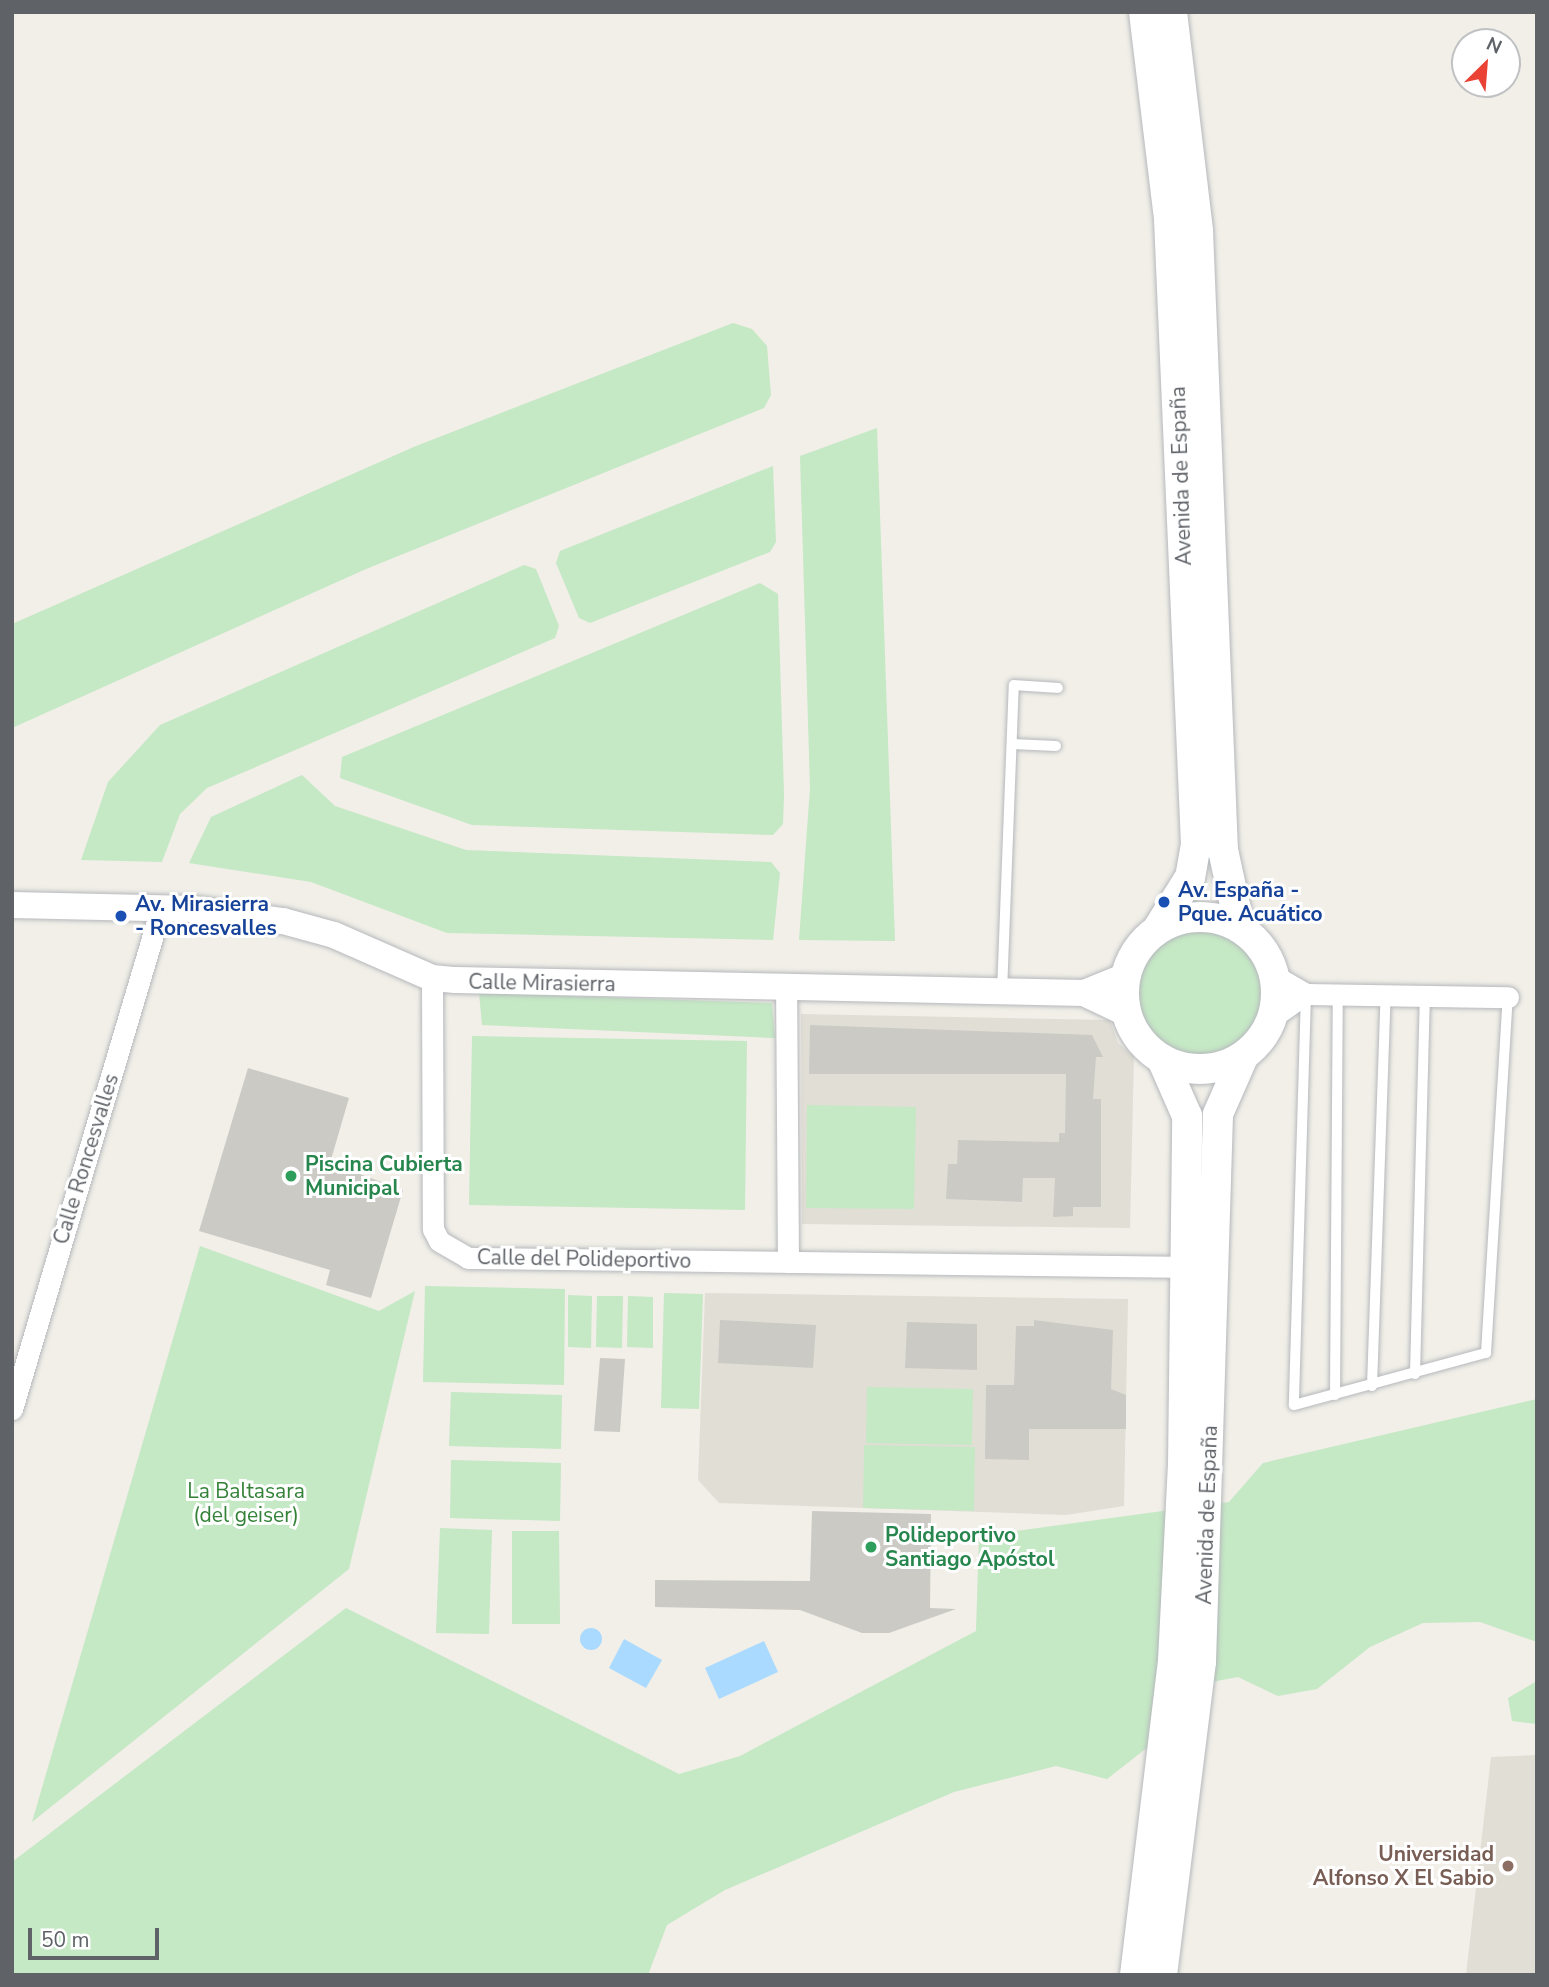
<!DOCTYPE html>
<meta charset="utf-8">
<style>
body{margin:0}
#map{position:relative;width:1549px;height:1987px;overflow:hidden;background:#f1efe8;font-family:"Nunito Sans",sans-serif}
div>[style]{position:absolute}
.education>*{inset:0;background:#e1ded6}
.green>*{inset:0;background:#c5e8c5}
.round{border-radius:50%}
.water>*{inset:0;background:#aadaff}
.building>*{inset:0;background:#cccac5}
.roads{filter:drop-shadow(0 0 2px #b5b8bc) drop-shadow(0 0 2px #b5b8bc)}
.service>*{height:10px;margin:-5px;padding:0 5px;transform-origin:5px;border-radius:5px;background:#fff}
.minor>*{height:21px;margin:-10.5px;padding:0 10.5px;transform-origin:10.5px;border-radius:10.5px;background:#fff}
.tertiary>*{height:26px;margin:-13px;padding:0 13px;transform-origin:13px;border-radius:13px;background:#fff}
.secondary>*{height:30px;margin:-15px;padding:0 15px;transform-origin:15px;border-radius:15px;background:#fff}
.secondary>.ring{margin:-15px;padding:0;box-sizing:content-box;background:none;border:30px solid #fff;border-radius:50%}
.dots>*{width:19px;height:19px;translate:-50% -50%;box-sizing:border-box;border:4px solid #fff;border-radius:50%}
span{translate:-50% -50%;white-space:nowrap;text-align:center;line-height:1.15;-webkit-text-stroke:6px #fff;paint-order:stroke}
.street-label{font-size:21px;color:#5f6368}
.transit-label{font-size:21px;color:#164399;font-weight:700}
.left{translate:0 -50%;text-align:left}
.leisure-label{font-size:21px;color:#27864d;font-weight:700}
.park-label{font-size:21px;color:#348238}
.education-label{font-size:21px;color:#785e54;font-weight:700}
.right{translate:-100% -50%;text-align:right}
.frame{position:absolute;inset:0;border:14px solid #5f6368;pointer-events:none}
.north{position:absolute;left:1451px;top:28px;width:70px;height:70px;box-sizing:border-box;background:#fff;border:2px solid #bfc1c3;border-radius:50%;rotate:25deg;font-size:19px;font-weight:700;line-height:28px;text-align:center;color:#5f6368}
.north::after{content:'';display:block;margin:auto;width:24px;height:32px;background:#ea4335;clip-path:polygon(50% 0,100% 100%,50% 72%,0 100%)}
.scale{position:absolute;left:28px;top:1928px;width:131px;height:32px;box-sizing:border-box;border:4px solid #5f6368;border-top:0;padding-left:9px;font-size:21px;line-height:24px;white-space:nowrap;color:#5f6368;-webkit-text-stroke:5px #fff;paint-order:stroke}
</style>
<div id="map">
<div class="education">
<i style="clip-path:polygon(801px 1014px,1110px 1020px,1118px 1043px,1134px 1056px,1130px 1228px,802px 1224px)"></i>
<i style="clip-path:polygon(705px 1293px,1128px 1299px,1124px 1506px,1066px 1515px,719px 1503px,698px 1480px)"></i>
<i style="clip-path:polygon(1537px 1755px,1537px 1975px,1466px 1975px,1491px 1757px)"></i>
</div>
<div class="green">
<i style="clip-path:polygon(733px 323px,752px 329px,767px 346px,771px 395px,764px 408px,366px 569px,12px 728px,12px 624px,416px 446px)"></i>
<i style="clip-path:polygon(877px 428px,895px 941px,799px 940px,810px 788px,800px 456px)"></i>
<i style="clip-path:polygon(773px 466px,776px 542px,770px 552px,590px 623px,579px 618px,556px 563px,560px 551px)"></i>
<i style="clip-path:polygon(524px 565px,536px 569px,559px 626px,555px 638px,207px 788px,180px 814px,162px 862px,81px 860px,108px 782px,160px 725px)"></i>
<i style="clip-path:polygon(760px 583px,778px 594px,784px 794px,783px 824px,773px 835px,472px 825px,340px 778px,342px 757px)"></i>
<i style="clip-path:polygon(302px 775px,335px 806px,466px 850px,771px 862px,780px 873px,773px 940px,447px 933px,311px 882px,189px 863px,211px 817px)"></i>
<i class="round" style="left:1139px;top:932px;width:122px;height:122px"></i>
<i style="clip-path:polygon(479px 993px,772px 1003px,775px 1038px,482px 1025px)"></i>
<i style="clip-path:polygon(472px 1036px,747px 1041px,745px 1210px,469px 1205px)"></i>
<i style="clip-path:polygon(807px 1105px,916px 1107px,914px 1209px,806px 1208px)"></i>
<i style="clip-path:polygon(200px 1246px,379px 1311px,415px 1291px,349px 1569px,32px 1822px)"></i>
<i style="clip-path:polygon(425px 1286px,565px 1289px,564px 1385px,423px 1382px)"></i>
<i style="clip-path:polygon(664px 1293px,703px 1294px,699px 1409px,661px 1408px)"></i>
<i style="clip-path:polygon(568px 1295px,592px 1296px,591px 1348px,568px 1347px)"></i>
<i style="clip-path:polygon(597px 1296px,623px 1296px,622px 1348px,596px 1347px)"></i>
<i style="clip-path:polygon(628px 1296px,653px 1297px,653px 1348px,627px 1347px)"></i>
<i style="clip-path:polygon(867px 1387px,973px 1389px,972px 1445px,866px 1443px)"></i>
<i style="clip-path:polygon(451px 1392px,562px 1395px,561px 1449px,449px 1446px)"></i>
<i style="clip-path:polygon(1537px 1399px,1537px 1642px,1480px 1622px,1423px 1623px,1370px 1647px,1317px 1689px,1278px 1696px,1238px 1677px,1206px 1683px,1166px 1733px,1107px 1779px,1056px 1766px,954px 1792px,725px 1890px,667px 1925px,648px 1975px,12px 1975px,12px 1862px,346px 1608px,679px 1774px,740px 1756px,976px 1631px,979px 1536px,1229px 1502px,1263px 1463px)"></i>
<i style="clip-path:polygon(864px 1445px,975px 1447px,974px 1511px,863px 1508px)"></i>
<i style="clip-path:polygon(451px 1460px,561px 1463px,560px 1521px,450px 1518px)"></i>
<i style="clip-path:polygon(440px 1528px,492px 1530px,489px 1634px,436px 1633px)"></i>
<i style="clip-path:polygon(512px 1531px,559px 1531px,560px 1624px,512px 1624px)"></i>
<i style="clip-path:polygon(1537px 1681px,1537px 1724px,1512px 1721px,1508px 1698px)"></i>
</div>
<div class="water">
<i class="round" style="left:580px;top:1628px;width:22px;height:22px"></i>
<i style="clip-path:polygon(624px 1639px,662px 1660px,646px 1688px,609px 1668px)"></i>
<i style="clip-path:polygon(764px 1641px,778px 1672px,719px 1699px,705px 1668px)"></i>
</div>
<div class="building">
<i style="clip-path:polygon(810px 1025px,1092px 1035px,1103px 1057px,1096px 1057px,1093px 1099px,1101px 1099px,1101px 1207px,1073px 1207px,1073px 1216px,1053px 1217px,1055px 1178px,1023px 1178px,1022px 1202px,946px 1199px,948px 1164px,957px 1164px,958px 1140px,1059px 1142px,1059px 1133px,1065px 1133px,1066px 1074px,809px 1074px)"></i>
<i style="clip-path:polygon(248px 1068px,349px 1098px,330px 1163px,403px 1190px,371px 1298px,326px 1285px,330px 1270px,199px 1231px)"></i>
<i style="clip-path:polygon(720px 1320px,816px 1325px,813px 1368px,718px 1363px)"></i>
<i style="clip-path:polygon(1034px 1320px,1113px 1330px,1111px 1389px,1126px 1395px,1126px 1429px,1029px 1429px,1029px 1460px,985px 1459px,986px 1385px,1014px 1385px,1016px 1326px,1034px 1326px)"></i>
<i style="clip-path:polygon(907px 1322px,977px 1324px,977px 1370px,905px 1368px)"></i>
<i style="clip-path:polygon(600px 1358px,625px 1359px,620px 1432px,594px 1431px)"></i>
<i style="clip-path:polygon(812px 1511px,931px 1514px,930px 1608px,956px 1609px,889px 1633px,862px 1633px,800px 1610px,655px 1607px,655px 1580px,810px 1581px)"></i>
</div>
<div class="roads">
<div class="service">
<i style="left:1012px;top:744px;width:44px;rotate:2.6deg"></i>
<i style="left:1002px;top:992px;width:307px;rotate:-87.8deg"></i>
<i style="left:1014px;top:685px;width:44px;rotate:3.9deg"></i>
<i style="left:1306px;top:994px;width:411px;rotate:91.7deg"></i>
<i style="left:1294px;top:1405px;width:199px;rotate:-15.2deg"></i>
<i style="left:1486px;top:1353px;width:357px;rotate:-86.5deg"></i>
<i style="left:1415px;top:1374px;width:378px;rotate:-88.5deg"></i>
<i style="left:1372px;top:1386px;width:392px;rotate:-88deg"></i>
<i style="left:1335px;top:1395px;width:399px;rotate:-89.6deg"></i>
</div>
<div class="minor">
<i style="left:1275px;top:976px;width:36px;rotate:30deg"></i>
<i style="left:1306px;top:994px;width:202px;rotate:0.9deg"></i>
<i style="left:432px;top:978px;width:251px;rotate:89.8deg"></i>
<i style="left:433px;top:1229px;width:13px;rotate:63deg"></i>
<i style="left:439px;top:1241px;width:34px;rotate:30deg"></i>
<i style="left:468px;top:1258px;width:320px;rotate:0.7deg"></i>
<i style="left:788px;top:1262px;width:273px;rotate:-90.4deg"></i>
<i style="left:1274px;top:1016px;width:39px;rotate:-35deg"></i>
<i style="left:788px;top:1262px;width:395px;rotate:0.7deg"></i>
<i style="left:12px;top:1409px;width:523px;rotate:-73.44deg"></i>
</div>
<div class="tertiary">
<i style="left:12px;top:905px;width:181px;rotate:1.3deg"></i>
<i style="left:193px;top:909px;width:91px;rotate:7.6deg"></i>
<i style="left:283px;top:921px;width:53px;rotate:15.4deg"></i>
<i style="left:334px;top:935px;width:107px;rotate:23.7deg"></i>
<i style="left:432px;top:978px;width:24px;rotate:5deg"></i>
<i style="left:456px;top:980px;width:628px;rotate:1.19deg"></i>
<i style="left:1084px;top:993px;width:45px;rotate:-22deg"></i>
<i style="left:1084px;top:993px;width:47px;rotate:25.5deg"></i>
</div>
<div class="secondary">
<i style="left:1144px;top:12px;width:209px;rotate:83.1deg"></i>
<i style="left:1169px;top:219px;width:626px;rotate:87.53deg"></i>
<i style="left:1196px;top:844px;width:34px;rotate:100deg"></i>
<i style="left:1190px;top:877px;width:62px;rotate:121.9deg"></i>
<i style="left:1172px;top:12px;width:221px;rotate:83.2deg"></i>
<i style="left:1198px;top:231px;width:620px;rotate:87.69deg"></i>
<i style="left:1223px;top:850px;width:80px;rotate:77.7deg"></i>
<i class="ring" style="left:1124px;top:917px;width:122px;height:122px"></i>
<i style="left:1135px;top:1975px;width:316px;rotate:-83.1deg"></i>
<i style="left:1173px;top:1661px;width:197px;rotate:-87.1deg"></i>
<i style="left:1183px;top:1464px;width:348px;rotate:-89.3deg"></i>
<i style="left:1187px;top:1116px;width:62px;rotate:-113.7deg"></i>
<i style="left:1162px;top:1975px;width:315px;rotate:-82.9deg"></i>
<i style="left:1201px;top:1662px;width:548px;rotate:-88.22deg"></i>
<i style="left:1218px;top:1114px;width:62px;rotate:-66.3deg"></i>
</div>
</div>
<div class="dots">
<i style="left:1164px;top:902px;background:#1a4fb4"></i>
<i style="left:121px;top:916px;background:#1a4fb4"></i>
<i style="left:291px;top:1176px;background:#2e9e5b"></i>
<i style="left:871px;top:1547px;background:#2e9e5b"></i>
<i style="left:1508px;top:1866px;background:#8d6e63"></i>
</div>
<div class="street-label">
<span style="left:1181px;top:476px;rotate:-92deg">Avenida de España</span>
<span style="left:542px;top:983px;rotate:1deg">Calle Mirasierra</span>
<span style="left:86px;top:1159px;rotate:-73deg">Calle Roncesvalles</span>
<span style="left:584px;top:1259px;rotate:1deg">Calle del Polideportivo</span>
<span style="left:1207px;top:1515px;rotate:-88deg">Avenida de España</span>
</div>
<div class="transit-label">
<span class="left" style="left:1178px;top:902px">Av. España -<br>Pque. Acuático</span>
<span class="left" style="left:135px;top:916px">Av. Mirasierra<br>- Roncesvalles</span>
</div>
<div class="leisure-label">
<span class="left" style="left:305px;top:1176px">Piscina Cubierta<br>Municipal</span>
<span class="left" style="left:885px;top:1547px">Polideportivo<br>Santiago Apóstol</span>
</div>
<div class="park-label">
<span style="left:246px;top:1503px">La Baltasara<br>(del geiser)</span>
</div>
<div class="education-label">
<span class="right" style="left:1494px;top:1866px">Universidad<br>Alfonso X El Sabio</span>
</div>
<div class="frame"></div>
<div class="north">N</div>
<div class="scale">50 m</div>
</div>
